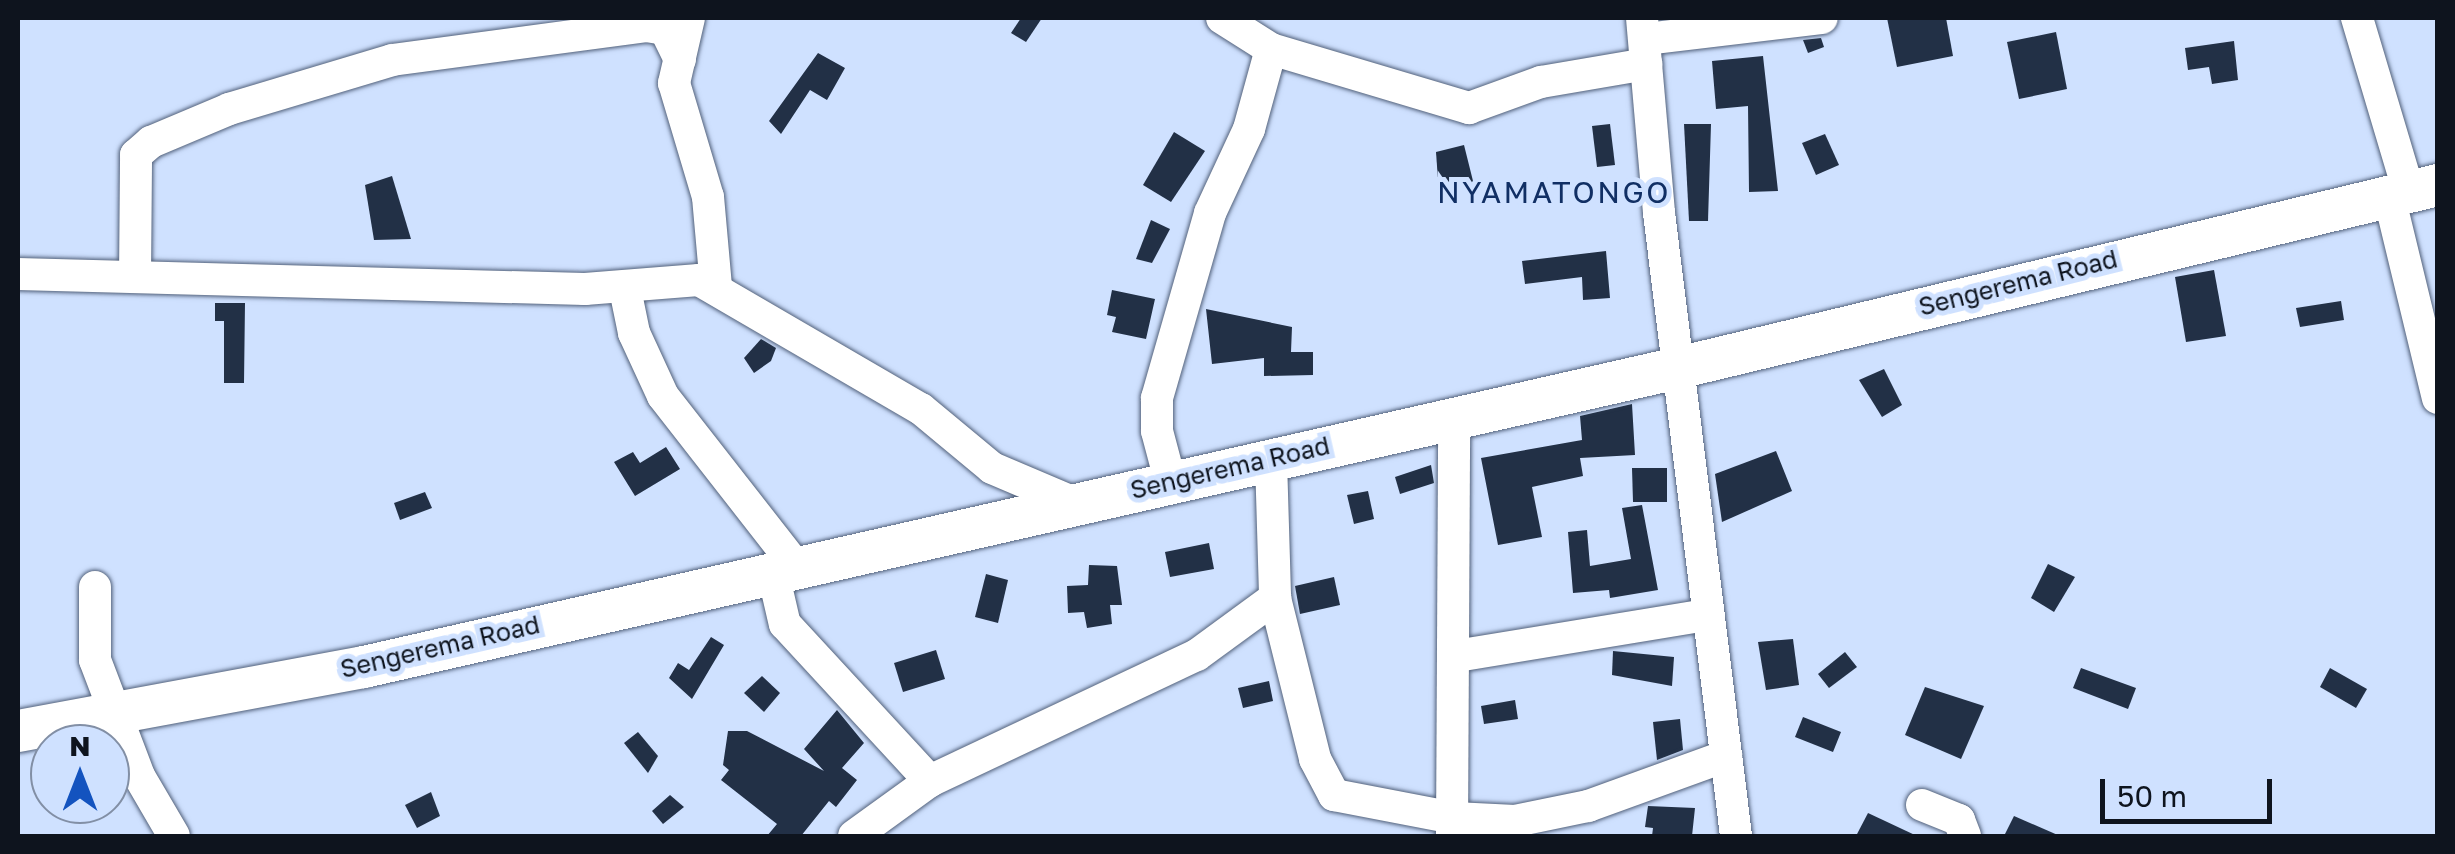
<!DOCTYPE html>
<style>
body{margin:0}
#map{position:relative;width:2455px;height:854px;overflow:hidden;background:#cfe1ff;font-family:"Golos Text",sans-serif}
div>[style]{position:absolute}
.building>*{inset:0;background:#223046}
.roads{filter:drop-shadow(0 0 2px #52617b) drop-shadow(0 0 2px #52617b)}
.minor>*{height:32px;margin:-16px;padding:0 16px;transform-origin:16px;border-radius:16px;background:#fff}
.major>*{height:42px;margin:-21px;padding:0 21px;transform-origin:21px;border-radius:21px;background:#fff}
span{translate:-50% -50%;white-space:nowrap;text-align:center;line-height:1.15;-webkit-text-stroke:10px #cfe1ff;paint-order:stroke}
.street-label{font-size:25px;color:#0e141e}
.quarter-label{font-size:30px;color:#112f64;letter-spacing:2.5px}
.frame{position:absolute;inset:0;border:20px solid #0e141e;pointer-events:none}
.north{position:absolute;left:30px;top:724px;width:100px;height:100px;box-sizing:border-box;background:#cfe1ff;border:2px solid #828fa5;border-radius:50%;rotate:0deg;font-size:28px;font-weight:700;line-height:40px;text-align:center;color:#0e141e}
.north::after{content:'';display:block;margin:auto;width:35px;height:45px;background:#1353bf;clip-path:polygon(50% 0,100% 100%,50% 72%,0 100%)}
.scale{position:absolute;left:2100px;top:779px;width:172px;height:45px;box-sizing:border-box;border:5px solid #0e141e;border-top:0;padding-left:12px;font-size:30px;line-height:35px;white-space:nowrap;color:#0e141e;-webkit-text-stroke:8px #cfe1ff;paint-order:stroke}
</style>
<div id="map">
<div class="building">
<i style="clip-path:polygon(1021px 18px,1042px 18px,1026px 42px,1011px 33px)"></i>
<i style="clip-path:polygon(1887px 18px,1946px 18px,1953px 56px,1897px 67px)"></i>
<i style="clip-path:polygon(2056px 32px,2067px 89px,2019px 99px,2007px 42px)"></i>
<i style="clip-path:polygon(1821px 38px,1824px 47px,1808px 53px,1803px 40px)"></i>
<i style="clip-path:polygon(2234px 41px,2238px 80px,2212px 84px,2209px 67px,2188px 70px,2185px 48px)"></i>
<i style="clip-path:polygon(818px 53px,845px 68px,827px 100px,810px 90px,781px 134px,769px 121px)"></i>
<i style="clip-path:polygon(1763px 56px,1778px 191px,1749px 192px,1748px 106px,1716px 109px,1712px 61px)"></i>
<i style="clip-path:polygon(1610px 124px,1615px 165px,1597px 167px,1592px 126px)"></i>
<i style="clip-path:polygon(1684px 124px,1711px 124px,1708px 221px,1689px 221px)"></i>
<i style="clip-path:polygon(1174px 132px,1205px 151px,1171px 202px,1143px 185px)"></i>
<i style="clip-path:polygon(1825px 134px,1839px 165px,1816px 175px,1802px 143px)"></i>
<i style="clip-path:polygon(1464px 145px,1474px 185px,1439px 194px,1436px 152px)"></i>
<i style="clip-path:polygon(392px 176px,411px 239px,374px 240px,365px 185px)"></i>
<i style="clip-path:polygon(1151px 220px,1170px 229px,1152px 263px,1136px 259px)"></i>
<i style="clip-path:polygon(1606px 251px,1610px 298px,1583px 300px,1582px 277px,1525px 284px,1522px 261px)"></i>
<i style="clip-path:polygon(2214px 270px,2226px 336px,2186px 342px,2175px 277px)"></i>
<i style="clip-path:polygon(1112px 290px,1155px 299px,1146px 339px,1112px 332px,1116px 317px,1107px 315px)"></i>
<i style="clip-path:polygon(2341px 301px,2344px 320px,2300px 327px,2296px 308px)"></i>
<i style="clip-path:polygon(215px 303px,245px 303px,244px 383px,224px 383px,224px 321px,215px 321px)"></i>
<i style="clip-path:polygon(1206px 309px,1292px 327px,1291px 352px,1313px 352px,1313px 375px,1264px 376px,1264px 358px,1212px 364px)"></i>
<i style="clip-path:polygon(761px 339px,776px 348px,771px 361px,754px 373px,744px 358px)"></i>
<i style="clip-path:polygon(1884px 369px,1902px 405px,1882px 417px,1859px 380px)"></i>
<i style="clip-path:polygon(1632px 404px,1635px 455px,1580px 458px,1583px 476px,1532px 487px,1542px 537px,1498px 545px,1481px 458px,1582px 440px,1580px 416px)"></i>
<i style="clip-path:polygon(666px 447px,680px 469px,635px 496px,614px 462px,633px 452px,640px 463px)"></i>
<i style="clip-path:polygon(1776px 451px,1792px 491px,1722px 522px,1715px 474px)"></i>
<i style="clip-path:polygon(1431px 465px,1434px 483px,1400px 494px,1395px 477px)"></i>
<i style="clip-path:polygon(1632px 468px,1667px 468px,1667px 502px,1633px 502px)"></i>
<i style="clip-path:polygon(1368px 491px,1374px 519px,1354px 524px,1347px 495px)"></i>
<i style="clip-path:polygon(425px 492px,432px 508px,400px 520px,394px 503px)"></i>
<i style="clip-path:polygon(1642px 505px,1658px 590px,1610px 598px,1609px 590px,1573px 593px,1568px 532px,1587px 530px,1590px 566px,1631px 559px,1622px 508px)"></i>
<i style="clip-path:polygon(1209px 543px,1214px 569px,1170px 577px,1165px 552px)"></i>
<i style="clip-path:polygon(2048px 564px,2075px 577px,2054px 612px,2031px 598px)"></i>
<i style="clip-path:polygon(1089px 565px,1117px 566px,1122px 605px,1110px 605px,1112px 624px,1087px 628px,1084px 612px,1068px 613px,1067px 586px,1088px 585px)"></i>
<i style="clip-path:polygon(986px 574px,1008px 580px,998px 623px,975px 617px)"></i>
<i style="clip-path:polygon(1334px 577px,1340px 605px,1300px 614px,1295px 586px)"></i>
<i style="clip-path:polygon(711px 637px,724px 645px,692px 699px,669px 678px,678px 663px,689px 670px)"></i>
<i style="clip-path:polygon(1793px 639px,1799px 685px,1766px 690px,1758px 642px)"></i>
<i style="clip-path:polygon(936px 650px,945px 679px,903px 692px,894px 663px)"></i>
<i style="clip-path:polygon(1613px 651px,1674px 657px,1672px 686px,1612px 675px)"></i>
<i style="clip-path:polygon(1845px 652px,1857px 667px,1829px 688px,1818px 674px)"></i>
<i style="clip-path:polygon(2081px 668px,2136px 688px,2128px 709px,2073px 688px)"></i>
<i style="clip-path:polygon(2330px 668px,2367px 689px,2356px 708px,2320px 687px)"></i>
<i style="clip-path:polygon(762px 676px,780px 693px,764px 712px,744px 693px)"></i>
<i style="clip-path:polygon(1269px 681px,1273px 701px,1243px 708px,1238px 688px)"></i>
<i style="clip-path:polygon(1925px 687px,1984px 706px,1961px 759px,1905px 735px)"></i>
<i style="clip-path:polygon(1515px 700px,1518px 719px,1484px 724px,1481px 706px)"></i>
<i style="clip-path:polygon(837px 710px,864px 743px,842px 768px,857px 780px,836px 807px,829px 801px,801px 836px,767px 836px,777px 824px,721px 780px,729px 770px,723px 765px,728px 731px,747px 731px,824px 771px,804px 749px)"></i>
<i style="clip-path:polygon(1803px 717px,1841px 732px,1833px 752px,1795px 737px)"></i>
<i style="clip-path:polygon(1680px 719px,1683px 750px,1657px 760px,1653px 722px)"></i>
<i style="clip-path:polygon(638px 732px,658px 756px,648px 773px,624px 743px)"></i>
<i style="clip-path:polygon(431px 792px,440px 816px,417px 828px,405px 805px)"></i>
<i style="clip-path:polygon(670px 795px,684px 807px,663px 824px,652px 811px)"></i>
<i style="clip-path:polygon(1648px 806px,1695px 808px,1692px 836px,1652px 836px,1653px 828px,1645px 827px)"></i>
<i style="clip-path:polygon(1868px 813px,1917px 836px,1856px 836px)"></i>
<i style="clip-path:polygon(2014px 816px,2060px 836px,2004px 836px)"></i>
</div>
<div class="roads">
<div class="minor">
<i style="left:689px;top:18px;width:67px;rotate:103deg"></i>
<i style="left:674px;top:83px;width:119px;rotate:73.4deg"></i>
<i style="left:708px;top:197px;width:90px;rotate:84.9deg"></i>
<i style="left:1222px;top:18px;width:58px;rotate:32.3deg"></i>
<i style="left:1271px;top:49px;width:207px;rotate:16.6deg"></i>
<i style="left:1469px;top:108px;width:77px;rotate:-19.9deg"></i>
<i style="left:1541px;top:82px;width:107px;rotate:-9.7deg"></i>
<i style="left:1642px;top:18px;width:196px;rotate:85deg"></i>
<i style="left:1659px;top:213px;width:628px;rotate:82.95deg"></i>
<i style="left:2357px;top:18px;width:182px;rotate:73.4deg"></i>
<i style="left:1646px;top:39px;width:177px;rotate:-6.8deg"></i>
<i style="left:2389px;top:196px;width:208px;rotate:76.4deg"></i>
<i style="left:18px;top:274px;width:567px;rotate:1.52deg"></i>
<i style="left:585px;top:289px;width:114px;rotate:-4.5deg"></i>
<i style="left:699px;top:280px;width:257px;rotate:30.2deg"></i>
<i style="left:921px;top:409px;width:92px;rotate:39.7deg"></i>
<i style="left:992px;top:468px;width:87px;rotate:23deg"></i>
<i style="left:135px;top:277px;width:122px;rotate:-89.5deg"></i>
<i style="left:136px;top:155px;width:20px;rotate:-41deg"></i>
<i style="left:151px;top:142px;width:85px;rotate:-22.9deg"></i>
<i style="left:229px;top:109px;width:170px;rotate:-16.7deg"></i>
<i style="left:392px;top:60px;width:256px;rotate:-7.6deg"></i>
<i style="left:646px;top:26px;width:19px;rotate:9deg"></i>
<i style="left:665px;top:29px;width:34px;rotate:64deg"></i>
<i style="left:625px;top:289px;width:45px;rotate:78.4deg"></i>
<i style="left:634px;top:333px;width:69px;rotate:65.3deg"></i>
<i style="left:663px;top:396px;width:214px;rotate:52deg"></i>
<i style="left:795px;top:565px;width:28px;rotate:132deg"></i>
<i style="left:776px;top:586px;width:39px;rotate:77deg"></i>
<i style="left:785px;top:624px;width:214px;rotate:47.3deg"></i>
<i style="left:1271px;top:460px;width:138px;rotate:88.3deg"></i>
<i style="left:1275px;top:598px;width:166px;rotate:76deg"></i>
<i style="left:1315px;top:759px;width:41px;rotate:62.2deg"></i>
<i style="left:1334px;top:795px;width:122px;rotate:10.9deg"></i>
<i style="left:1454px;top:818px;width:61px;rotate:2.8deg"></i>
<i style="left:1515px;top:821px;width:75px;rotate:-11.6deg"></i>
<i style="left:1588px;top:806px;width:147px;rotate:-19.9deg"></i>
<i style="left:1171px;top:484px;width:55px;rotate:-104.8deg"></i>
<i style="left:1157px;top:431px;width:33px;rotate:-90deg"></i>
<i style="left:1157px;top:398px;width:192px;rotate:-74deg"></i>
<i style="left:1210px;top:213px;width:93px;rotate:-65.1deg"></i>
<i style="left:1249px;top:129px;width:83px;rotate:-74.6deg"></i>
<i style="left:95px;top:587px;width:73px;rotate:90deg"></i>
<i style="left:95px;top:660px;width:124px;rotate:69.2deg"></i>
<i style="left:139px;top:776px;width:69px;rotate:59.7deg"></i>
<i style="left:1456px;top:656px;width:253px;rotate:-9.3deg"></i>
<i style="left:1922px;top:805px;width:40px;rotate:22deg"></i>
<i style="left:1959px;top:820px;width:17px;rotate:69deg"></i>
<i style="left:854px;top:836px;width:94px;rotate:-35.9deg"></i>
<i style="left:930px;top:781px;width:295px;rotate:-25.3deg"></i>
<i style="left:1197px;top:655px;width:97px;rotate:-36.2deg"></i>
<i style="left:1452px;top:836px;width:421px;rotate:-89.7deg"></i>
</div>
<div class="major">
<i style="left:18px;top:731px;width:352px;rotate:-10.5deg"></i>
<i style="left:364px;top:667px;width:1348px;rotate:-12.82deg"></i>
<i style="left:1678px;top:368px;width:782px;rotate:-13.54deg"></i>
</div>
</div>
<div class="street-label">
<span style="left:2018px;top:283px;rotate:-14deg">Sengerema Road</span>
<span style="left:1230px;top:468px;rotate:-13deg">Sengerema Road</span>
<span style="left:440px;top:647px;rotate:-13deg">Sengerema Road</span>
</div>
<div class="quarter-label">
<span style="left:1554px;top:192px">NYAMATONGO</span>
</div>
<div class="frame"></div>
<div class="north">N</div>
<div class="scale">50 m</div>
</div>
